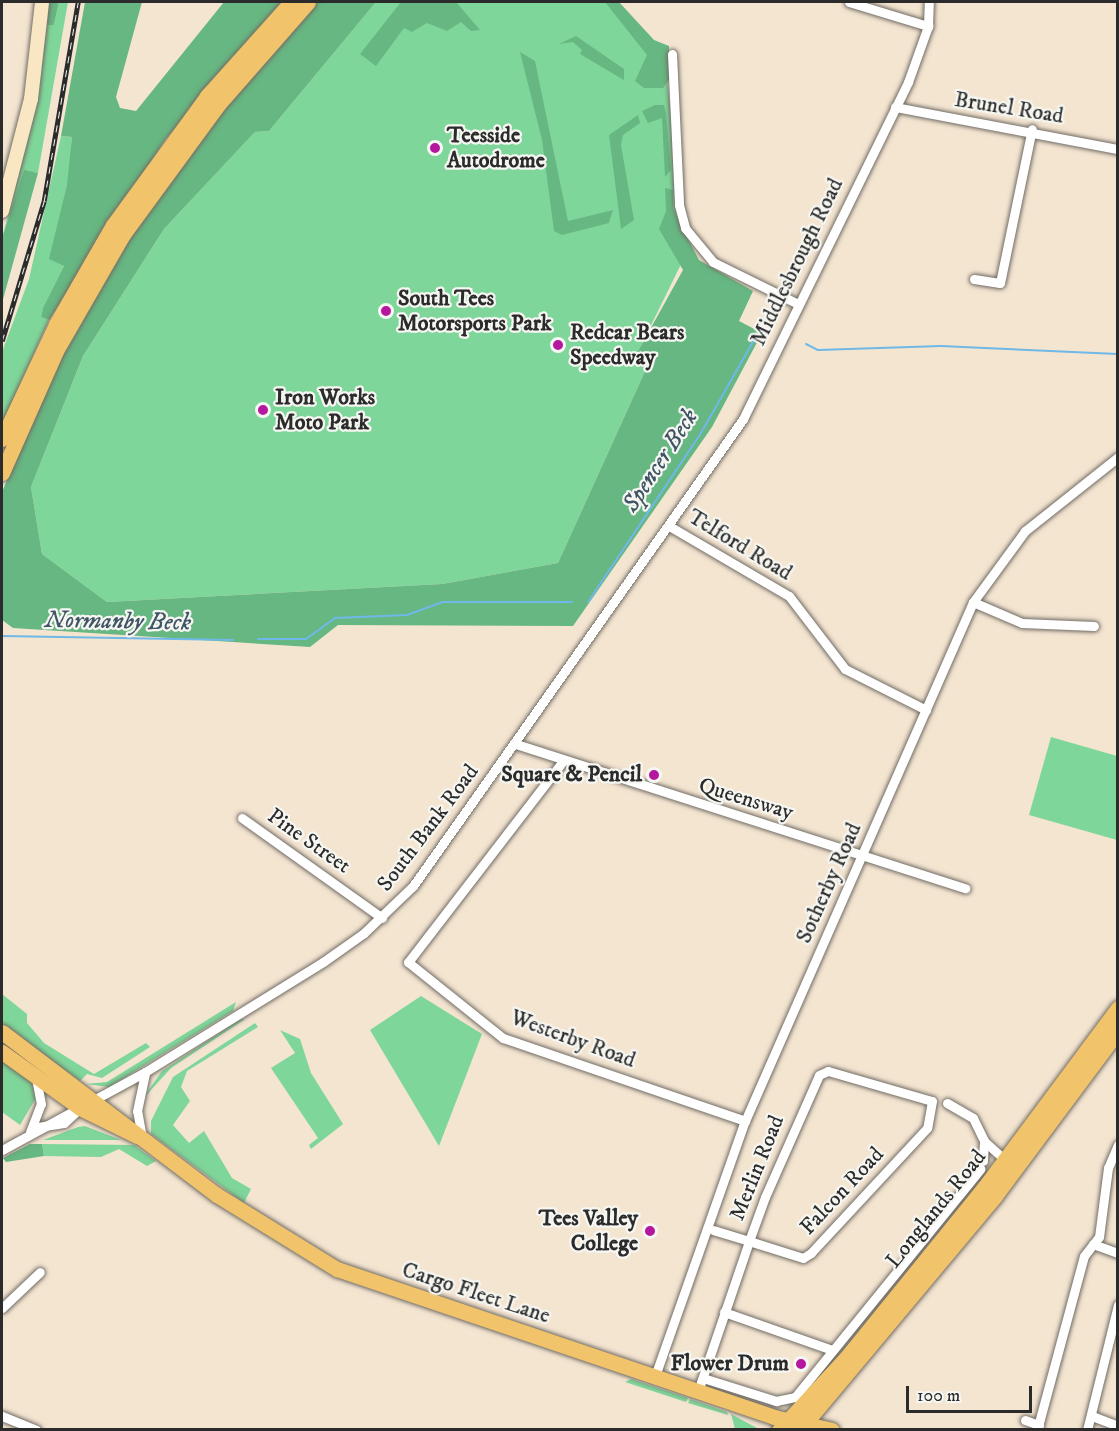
<!DOCTYPE html>
<style>
body{margin:0}
#map{position:relative;width:1119px;height:1431px;overflow:hidden;background:#f4e5d1;font-family:"IM FELL DW Pica",serif}
div>[style]{position:absolute}
.green>*{inset:0;background:#7fd69a}
.forest>*{inset:0;background:#67b782}
.stream>*{height:2px;margin:-1px;padding:0 1px;transform-origin:1px;border-radius:1px;background:#6fb8e8}
.roads{filter:drop-shadow(0 0 2px #716c65) drop-shadow(0 0 2px #716c65)}
.minor>*{height:9px;margin:-4.5px;padding:0 4.5px;transform-origin:4.5px;border-radius:4.5px;background:#fff}
.secondary>*{height:14px;margin:-7px;padding:0 7px;transform-origin:7px;border-radius:7px;background:#f9e7c3}
.primary>*{height:15px;margin:-7.5px;padding:0 7.5px;transform-origin:7.5px;border-radius:7.5px;background:#f1c36a}
.trunk>*{height:15px;margin:-7.5px;padding:0 7.5px;transform-origin:7.5px;border-radius:7.5px;background:#f1c36a}
.rail>*{height:4.5px;margin-top:-2.25px;transform-origin:0;background:repeating-linear-gradient(90deg,#f6f6f2 0 7px,#2b2b2b 0 14px);box-sizing:border-box;border-block:2px solid #2b2b2b}
.dots>*{width:16px;height:16px;translate:-50% -50%;box-sizing:border-box;border:3px solid #f6f6f2;border-radius:50%}
span{translate:-50% -50%;white-space:nowrap;text-align:center;line-height:1.15;-webkit-text-stroke:4.5px #f6f6f2;paint-order:stroke}
.street-label{font-size:22px;color:#2b2b2b}
.poi-label{font-size:22px;color:#2b2b2b;font-weight:700}
.left{translate:0 -50%;text-align:left}
.right{translate:-100% -50%;text-align:right}
.water-label{font-size:24px;color:#3f5564;font-style:italic}
.frame{position:absolute;inset:0;border:3px solid #2b2b2b;pointer-events:none}
.scale{position:absolute;left:906px;top:1386px;width:126px;height:27px;box-sizing:border-box;border:3px solid #2b2b2b;border-top:0;padding-left:8px;font-size:18px;line-height:21px;white-space:nowrap;color:#2b2b2b;-webkit-text-stroke:4px #f6f6f2;paint-order:stroke}
</style>
<div id="map">
<div class="green">
<i style="clip-path:polygon(59px 2px,68px 2px,38px 173px,24px 171px,2px 238px,33px 120px,47px 25px,54px 25px)"></i>
<i style="clip-path:polygon(376px 2px,609px 2px,665px 60px,686px 254px,633px 362px,646px 369px,558px 563px,442px 584px,107px 602px,42px 554px,31px 487px,83px 356px,164px 229px,255px 132px,269px 131px)"></i>
<i style="clip-path:polygon(61px 136px,72px 137px,64px 266px,43px 309px,41px 317px,49px 320px,2px 424px,2px 352px,29px 279px)"></i>
<i style="clip-path:polygon(1051px 737px,1117px 756px,1117px 840px,1029px 815px)"></i>
<i style="clip-path:polygon(2px 994px,27px 1014px,27px 1023px,44px 1043px,94px 1074px,146px 1043px,150px 1047px,102px 1078px,87px 1074px,80px 1081px,2px 1025px)"></i>
<i style="clip-path:polygon(421px 996px,482px 1034px,439px 1146px,370px 1030px)"></i>
<i style="clip-path:polygon(236px 1002px,233px 1011px,109px 1087px,86px 1084px,107px 1082px)"></i>
<i style="clip-path:polygon(241px 1019px,245px 1019px,171px 1068px,141px 1101px,162px 1071px)"></i>
<i style="clip-path:polygon(255px 1023px,258px 1027px,187px 1071px,181px 1087px,190px 1101px,173px 1125px,189px 1143px,204px 1131px,232px 1178px,251px 1189px,244px 1203px,151px 1134px,151px 1121px,173px 1077px)"></i>
<i style="clip-path:polygon(280px 1030px,300px 1039px,311px 1073px,343px 1124px,311px 1149px,309px 1145px,318px 1138px,271px 1068px,295px 1053px)"></i>
<i style="clip-path:polygon(2px 1058px,32px 1079px,36px 1098px,20px 1125px,2px 1112px)"></i>
<i style="clip-path:polygon(85px 1126px,121px 1140px,43px 1140px,78px 1127px)"></i>
<i style="clip-path:polygon(42px 1144px,134px 1145px,156px 1161px,147px 1166px,119px 1149px,101px 1157px,44px 1156px)"></i>
<i style="clip-path:polygon(631px 1379px,688px 1398px,686px 1402px,625px 1382px)"></i>
<i style="clip-path:polygon(690px 1399px,727px 1412px,728px 1415px,688px 1403px)"></i>
<i style="clip-path:polygon(731px 1414px,757px 1428px,735px 1429px)"></i>
</div>
<div class="forest">
<i style="clip-path:polygon(49px 2px,59px 2px,54px 25px,47px 25px)"></i>
<i style="clip-path:polygon(85px 2px,142px 2px,116px 97px,120px 108px,136px 111px,224px 2px,282px 2px,165px 140px,49px 320px,41px 317px,43px 308px,64px 266px,49px 259px,67px 185px,72px 137px,61px 136px)"></i>
<i style="clip-path:polygon(316px 2px,376px 2px,269px 131px,255px 132px,164px 229px,83px 356px,31px 487px,42px 554px,107px 602px,442px 584px,558px 563px,646px 369px,632px 362px,683px 270px,659px 229px,666px 211px,665px 188px,673px 190px,673px 209px,699px 260px,753px 291px,739px 321px,762px 333px,712px 427px,573px 626px,338px 625px,310px 647px,13px 628px,2px 620px,2px 492px,56px 364px,122px 247px,246px 74px)"></i>
<i style="clip-path:polygon(401px 2px,456px 2px,480px 30px,471px 31px,461px 22px,447px 31px,427px 23px,412px 32px,404px 28px,376px 66px,360px 54px)"></i>
<i style="clip-path:polygon(605px 2px,619px 2px,654px 40px,669px 46px,669px 80px,663px 88px,644px 88px,635px 81px,647px 55px)"></i>
<i style="clip-path:polygon(576px 36px,624px 69px,624px 80px,580px 54px,582px 50px,573px 42px,559px 44px)"></i>
<i style="clip-path:polygon(520px 52px,535px 61px,568px 221px,613px 210px,609px 223px,562px 235px,554px 231px,542px 140px)"></i>
<i style="clip-path:polygon(655px 105px,664px 105px,666px 114px,671px 170px,665px 177px,662px 118px,648px 123px,642px 111px)"></i>
<i style="clip-path:polygon(638px 115px,640px 123px,623px 135px,621px 145px,634px 220px,621px 229px,609px 135px)"></i>
<i style="clip-path:polygon(24px 170px,38px 173px,2px 303px,2px 238px)"></i>
<i style="clip-path:polygon(30px 1144px,42px 1144px,44px 1156px,6px 1162px,3px 1158px)"></i>
</div>
<div class="stream">
<i style="left:806px;top:344px;width:13px;rotate:27deg"></i>
<i style="left:818px;top:350px;width:123px;rotate:-1.9deg"></i>
<i style="left:941px;top:346px;width:177px;rotate:2.6deg"></i>
<i style="left:588px;top:602px;width:203px;rotate:-56.2deg"></i>
<i style="left:701px;top:433px;width:113px;rotate:-60.3deg"></i>
<i style="left:2px;top:636px;width:231px;rotate:1deg"></i>
<i style="left:258px;top:639px;width:48px"></i>
<i style="left:306px;top:639px;width:36px;rotate:-36deg"></i>
<i style="left:335px;top:618px;width:72px;rotate:-2.4deg"></i>
<i style="left:407px;top:615px;width:38px;rotate:-20deg"></i>
<i style="left:443px;top:602px;width:129px"></i>
</div>
<div class="roads">
<div class="minor">
<i style="left:849px;top:2px;width:83px;rotate:16.9deg"></i>
<i style="left:672px;top:54px;width:151px;rotate:87.3deg"></i>
<i style="left:679px;top:205px;width:24px;rotate:75deg"></i>
<i style="left:685px;top:228px;width:44px;rotate:50.5deg"></i>
<i style="left:713px;top:262px;width:95px;rotate:26.3deg"></i>
<i style="left:895px;top:107px;width:227px;rotate:10.7deg"></i>
<i style="left:974px;top:279px;width:26px;rotate:9deg"></i>
<i style="left:1000px;top:283px;width:157px;rotate:-78.3deg"></i>
<i style="left:669px;top:526px;width:139px;rotate:30.3deg"></i>
<i style="left:789px;top:596px;width:92px;rotate:52.5deg"></i>
<i style="left:845px;top:669px;width:91px;rotate:26.8deg"></i>
<i style="left:973px;top:602px;width:53px;rotate:23.2deg"></i>
<i style="left:1022px;top:623px;width:72px;rotate:2.4deg"></i>
<i style="left:516px;top:744px;width:472px;rotate:17.8deg"></i>
<i style="left:563px;top:761px;width:254px;rotate:127.6deg"></i>
<i style="left:408px;top:962px;width:122px;rotate:38.7deg"></i>
<i style="left:503px;top:1038px;width:256px;rotate:18.9deg"></i>
<i style="left:242px;top:818px;width:172px;rotate:35.5deg"></i>
<i style="left:947px;top:1103px;width:30px;rotate:30deg"></i>
<i style="left:973px;top:1118px;width:25px;rotate:64deg"></i>
<i style="left:984px;top:1141px;width:20px;rotate:93deg"></i>
<i style="left:38px;top:1127px;width:26px;rotate:-9deg"></i>
<i style="left:64px;top:1123px;width:22px;rotate:-43deg"></i>
<i style="left:30px;top:1132px;width:30px;rotate:-69deg"></i>
<i style="left:41px;top:1104px;width:26px;rotate:-101deg"></i>
<i style="left:142px;top:1138px;width:27px;rotate:-100deg"></i>
<i style="left:137px;top:1111px;width:40px;rotate:-78deg"></i>
<i style="left:984px;top:1141px;width:31px;rotate:42deg"></i>
<i style="left:2px;top:1150px;width:163px;rotate:-28.6deg"></i>
<i style="left:145px;top:1072px;width:209px;rotate:-31.7deg"></i>
<i style="left:323px;top:962px;width:50px;rotate:-35.3deg"></i>
<i style="left:364px;top:933px;width:68px;rotate:-43.8deg"></i>
<i style="left:413px;top:886px;width:572px;rotate:-54.75deg"></i>
<i style="left:743px;top:419px;width:375px;rotate:-63.9deg"></i>
<i style="left:908px;top:82px;width:59px;rotate:-70.3deg"></i>
<i style="left:928px;top:26px;width:24px;rotate:-88deg"></i>
<i style="left:1093px;top:1244px;width:27px;rotate:20deg"></i>
<i style="left:2px;top:1308px;width:52px;rotate:-43.5deg"></i>
<i style="left:724px;top:1312px;width:114px;rotate:19.4deg"></i>
<i style="left:655px;top:1376px;width:270px;rotate:-70.6deg"></i>
<i style="left:745px;top:1121px;width:567px;rotate:-66.28deg"></i>
<i style="left:973px;top:602px;width:88px;rotate:-53.8deg"></i>
<i style="left:1025px;top:531px;width:119px;rotate:-38.5deg"></i>
<i style="left:703px;top:1378px;width:77px;rotate:17.5deg"></i>
<i style="left:776px;top:1401px;width:19px;rotate:-12deg"></i>
<i style="left:795px;top:1397px;width:294px;rotate:-50.9deg"></i>
<i style="left:698px;top:1391px;width:158px;rotate:-71.2deg"></i>
<i style="left:749px;top:1241px;width:47px;rotate:-70deg"></i>
<i style="left:765px;top:1197px;width:133px;rotate:-66.1deg"></i>
<i style="left:819px;top:1075px;width:10px;rotate:-24deg"></i>
<i style="left:828px;top:1071px;width:108px;rotate:16.1deg"></i>
<i style="left:932px;top:1101px;width:27px;rotate:100deg"></i>
<i style="left:927px;top:1128px;width:171px;rotate:132.9deg"></i>
<i style="left:811px;top:1253px;width:9px;rotate:148deg"></i>
<i style="left:803px;top:1258px;width:57px;rotate:-162.5deg"></i>
<i style="left:749px;top:1241px;width:37px;rotate:-163deg"></i>
<i style="left:2px;top:1416px;width:37px;rotate:22deg"></i>
<i style="left:1092px;top:1416px;width:28px;rotate:21deg"></i>
<i style="left:1025px;top:1420px;width:15px;rotate:20deg"></i>
<i style="left:1037px;top:1430px;width:180px;rotate:-74.9deg"></i>
<i style="left:1084px;top:1256px;width:24px;rotate:-52deg"></i>
<i style="left:1099px;top:1237px;width:70px;rotate:-82.6deg"></i>
<i style="left:1108px;top:1168px;width:25px;rotate:-67deg"></i>
<i style="left:1087px;top:1430px;width:129px;rotate:-76.1deg"></i>
</div>
<div class="secondary">
<i style="left:2px;top:211px;width:116px;rotate:-75.5deg"></i>
<i style="left:31px;top:99px;width:98px;rotate:-83.5deg"></i>
</div>
<div class="primary">
<i style="left:2px;top:1032px;width:270px;rotate:37.2deg"></i>
<i style="left:217px;top:1195px;width:141px;rotate:31.7deg"></i>
<i style="left:337px;top:1269px;width:461px;rotate:18.7deg"></i>
<i style="left:774px;top:1417px;width:59px;rotate:12.6deg"></i>
<i style="left:2px;top:1052px;width:96px;rotate:35.7deg"></i>
<i style="left:80px;top:1108px;width:64px;rotate:26.2deg"></i>
<i style="left:802px;top:1427px;width:301px;rotate:-50.1deg"></i>
<i style="left:995px;top:1196px;width:206px;rotate:-53.3deg"></i>
<i style="left:779px;top:1430px;width:98px;rotate:-47.1deg"></i>
<i style="left:846px;top:1358px;width:218px;rotate:-51deg"></i>
<i style="left:983px;top:1189px;width:226px;rotate:-53.3deg"></i>
</div>
<div class="trunk">
<i style="left:2px;top:439px;width:127px;rotate:-64.8deg"></i>
<i style="left:56px;top:324px;width:114px;rotate:-60.1deg"></i>
<i style="left:113px;top:225px;width:160px;rotate:-53.9deg"></i>
<i style="left:207px;top:96px;width:126px;rotate:-48.2deg"></i>
<i style="left:2px;top:473px;width:133px;rotate:-66.1deg"></i>
<i style="left:56px;top:351px;width:133px;rotate:-60.1deg"></i>
<i style="left:122px;top:236px;width:161px;rotate:-53.8deg"></i>
<i style="left:217px;top:106px;width:138px;rotate:-48.8deg"></i>
</div>
</div>
<div class="rail">
<i style="left:2px;top:341px;width:146px;rotate:-73.3deg"></i>
<i style="left:44px;top:201px;width:202px;rotate:-80.3deg"></i>
</div>
<div class="dots">
<i style="left:435px;top:148px;background:#b5179e"></i>
<i style="left:386px;top:311px;background:#b5179e"></i>
<i style="left:558px;top:345px;background:#b5179e"></i>
<i style="left:263px;top:410px;background:#b5179e"></i>
<i style="left:654px;top:775px;background:#b5179e"></i>
<i style="left:650px;top:1231px;background:#b5179e"></i>
<i style="left:801px;top:1364px;background:#b5179e"></i>
</div>
<div class="street-label">
<span style="left:1009px;top:108px;rotate:9deg">Brunel Road</span>
<span style="left:797px;top:262px;rotate:-64deg">Middlesbrough Road</span>
<span style="left:740px;top:545px;rotate:31deg">Telford Road</span>
<span style="left:746px;top:799px;rotate:17deg">Queensway</span>
<span style="left:428px;top:828px;rotate:-53deg">South Bank Road</span>
<span style="left:309px;top:841px;rotate:35deg">Pine Street</span>
<span style="left:829px;top:883px;rotate:-66deg">Sotherby Road</span>
<span style="left:573px;top:1039px;rotate:20deg">Westerby Road</span>
<span style="left:757px;top:1168px;rotate:-68deg">Merlin Road</span>
<span style="left:842px;top:1191px;rotate:-47deg">Falcon Road</span>
<span style="left:936px;top:1209px;rotate:-51deg">Longlands Road</span>
<span style="left:476px;top:1293px;rotate:18deg">Cargo Fleet Lane</span>
</div>
<div class="poi-label">
<span class="left" style="left:447px;top:148px">Teesside<br>Autodrome</span>
<span class="left" style="left:398px;top:311px">South Tees<br>Motorsports Park</span>
<span class="left" style="left:570px;top:345px">Redcar Bears<br>Speedway</span>
<span class="left" style="left:275px;top:410px">Iron Works<br>Moto Park</span>
<span class="right" style="left:642px;top:775px">Square &amp; Pencil</span>
<span class="right" style="left:638px;top:1231px">Tees Valley<br>College</span>
<span class="right" style="left:789px;top:1364px">Flower Drum</span>
</div>
<div class="water-label">
<span style="left:661px;top:461px;rotate:-57deg">Spencer Beck</span>
<span style="left:118px;top:622px;rotate:1deg">Normanby Beck</span>
</div>
<div class="frame"></div>
<div class="scale">100 m</div>
</div>
